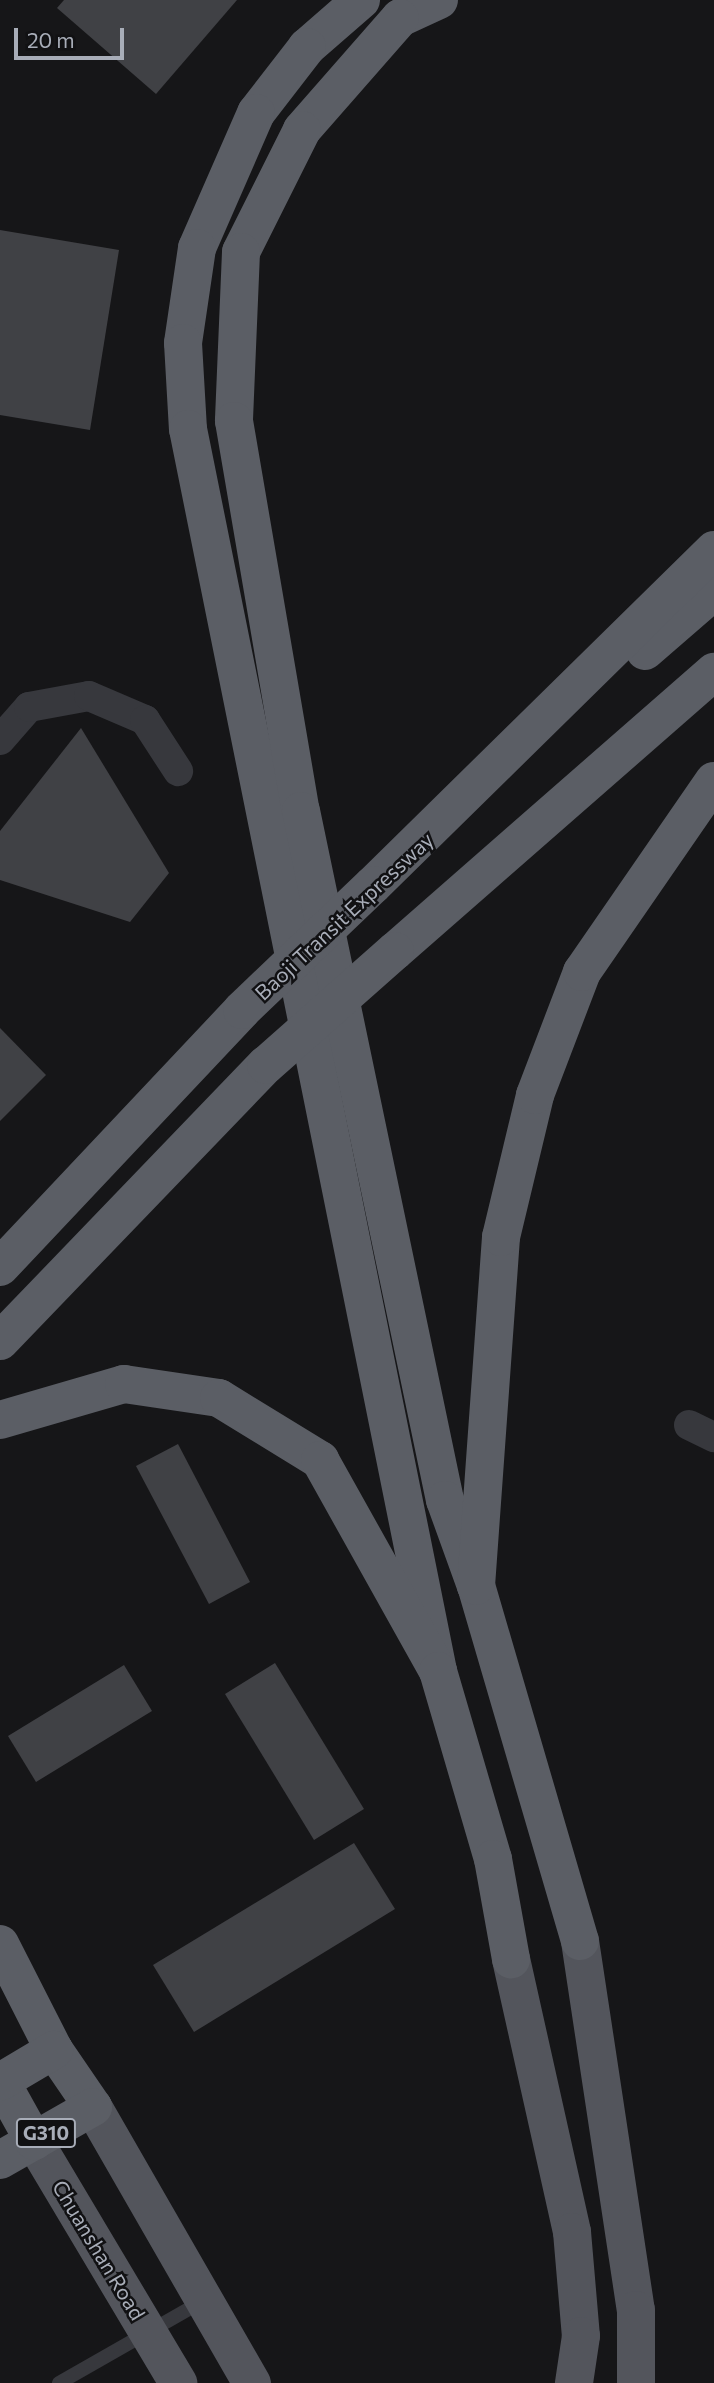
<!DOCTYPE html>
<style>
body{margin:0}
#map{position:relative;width:714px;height:2383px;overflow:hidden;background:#161618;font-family:Commissioner,sans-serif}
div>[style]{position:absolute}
.building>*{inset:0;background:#404145}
.service>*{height:14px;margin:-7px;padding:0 7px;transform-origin:7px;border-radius:7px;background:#37383d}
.minor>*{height:30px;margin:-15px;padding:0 15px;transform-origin:15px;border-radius:15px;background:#37383d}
.primary>*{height:38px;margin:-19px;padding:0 19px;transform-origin:19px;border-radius:19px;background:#53555c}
.trunk>*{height:38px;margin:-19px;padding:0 19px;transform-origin:19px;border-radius:19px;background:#5b5e65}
.trunk-bridge>*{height:38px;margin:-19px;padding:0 19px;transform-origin:19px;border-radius:19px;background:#5b5e65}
span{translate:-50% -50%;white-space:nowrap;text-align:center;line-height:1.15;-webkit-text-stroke:5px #111113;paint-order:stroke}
.shield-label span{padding:2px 5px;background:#111113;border:2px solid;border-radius:5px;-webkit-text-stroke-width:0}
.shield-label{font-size:19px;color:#a8adb8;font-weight:700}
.street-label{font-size:21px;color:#a8adb8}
.scale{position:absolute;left:14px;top:28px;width:110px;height:32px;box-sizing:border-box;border:4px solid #a8adb8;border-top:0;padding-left:9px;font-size:21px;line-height:24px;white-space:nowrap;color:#a8adb8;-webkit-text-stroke:5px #111113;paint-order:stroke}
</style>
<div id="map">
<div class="building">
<i style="clip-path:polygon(64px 0,237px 0,156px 94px,57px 8px)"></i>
<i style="clip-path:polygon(0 230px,119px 250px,90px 430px,0 415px)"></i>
<i style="clip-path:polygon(81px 728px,169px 873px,130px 922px,0 880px,0 831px)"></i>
<i style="clip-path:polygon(0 1028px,46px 1075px,0 1121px)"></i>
<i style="clip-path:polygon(178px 1444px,250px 1582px,209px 1604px,136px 1466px)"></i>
<i style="clip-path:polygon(275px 1663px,364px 1809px,314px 1840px,225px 1694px)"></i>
<i style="clip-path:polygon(124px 1665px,152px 1711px,36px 1782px,8px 1736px)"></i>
<i style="clip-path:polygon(354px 1843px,395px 1909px,194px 2032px,153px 1965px)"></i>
</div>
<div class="service">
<i style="left:59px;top:2383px;width:166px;rotate:-29.7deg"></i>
</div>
<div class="minor">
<i style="left:0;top:740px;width:44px;rotate:-48.7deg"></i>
<i style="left:29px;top:707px;width:61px;rotate:-10.4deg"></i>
<i style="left:89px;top:696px;width:61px;rotate:23.2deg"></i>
<i style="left:145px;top:720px;width:61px;rotate:57.1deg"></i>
<i style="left:689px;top:1425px;width:28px;rotate:26deg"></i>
</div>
<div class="primary">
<i style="left:580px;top:1941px;width:373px;rotate:81.4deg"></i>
<i style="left:636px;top:2310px;width:73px;rotate:90deg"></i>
<i style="left:511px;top:1959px;width:280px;rotate:77.4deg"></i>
<i style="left:572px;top:2232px;width:104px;rotate:85.1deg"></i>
<i style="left:581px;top:2336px;width:48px;rotate:98.5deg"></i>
<i style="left:93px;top:2107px;width:319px;rotate:60.1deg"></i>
<i style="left:34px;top:2141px;width:282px;rotate:59.2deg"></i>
</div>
<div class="trunk">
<i style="left:361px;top:0;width:72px;rotate:139deg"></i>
<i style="left:307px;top:47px;width:83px;rotate:127.7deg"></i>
<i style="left:256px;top:113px;width:147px;rotate:113.6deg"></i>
<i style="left:197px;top:248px;width:96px;rotate:98.4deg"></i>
<i style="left:183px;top:343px;width:86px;rotate:86.7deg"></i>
<i style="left:188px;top:429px;width:1267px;rotate:78.62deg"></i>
<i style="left:439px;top:0;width:43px;rotate:155.2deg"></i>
<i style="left:400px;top:18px;width:149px;rotate:131.2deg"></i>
<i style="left:302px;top:130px;width:136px;rotate:116.6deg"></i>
<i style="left:241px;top:252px;width:169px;rotate:92.4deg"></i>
<i style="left:234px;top:421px;width:396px;rotate:80.3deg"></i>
<i style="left:301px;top:811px;width:704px;rotate:78.2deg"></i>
<i style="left:445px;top:1500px;width:91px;rotate:70.2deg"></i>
<i style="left:645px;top:651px;width:91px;rotate:-41deg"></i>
<i style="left:373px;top:885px;width:478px;rotate:-44.5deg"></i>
<i style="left:395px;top:951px;width:424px;rotate:-41.2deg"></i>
<i style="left:0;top:1267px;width:353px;rotate:-46.7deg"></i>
<i style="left:0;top:1341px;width:383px;rotate:-46.1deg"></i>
<i style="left:0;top:1420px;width:129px;rotate:-16.2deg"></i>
<i style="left:124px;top:1384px;width:96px;rotate:8.4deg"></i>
<i style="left:219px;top:1398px;width:119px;rotate:31.5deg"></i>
<i style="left:320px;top:1460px;width:242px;rotate:60.8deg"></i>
<i style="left:438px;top:1671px;width:196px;rotate:73.7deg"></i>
<i style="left:493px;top:1859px;width:102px;rotate:79.8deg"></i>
<i style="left:580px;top:1941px;width:370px;rotate:-106.3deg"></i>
<i style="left:476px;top:1586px;width:350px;rotate:-85.9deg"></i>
<i style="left:501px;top:1237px;width:146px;rotate:-76.5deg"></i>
<i style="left:535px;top:1095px;width:132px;rotate:-69.1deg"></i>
<i style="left:582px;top:972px;width:232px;rotate:-55.4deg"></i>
<i style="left:0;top:1944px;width:119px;rotate:63deg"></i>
<i style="left:54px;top:2050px;width:69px;rotate:55.6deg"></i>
<i style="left:93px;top:2107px;width:107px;rotate:150.3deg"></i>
<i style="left:0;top:2080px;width:70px;rotate:60.9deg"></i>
<i style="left:0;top:2082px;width:63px;rotate:-30.7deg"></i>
</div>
<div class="trunk-bridge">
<i style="left:242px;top:1010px;width:181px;rotate:-43.7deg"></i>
<i style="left:266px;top:1065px;width:172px;rotate:-41.5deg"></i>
</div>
<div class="shield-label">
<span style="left:46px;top:2133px">G310</span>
</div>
<div class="street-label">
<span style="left:344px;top:916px;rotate:-43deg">Baoji Transit Expressway</span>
<span style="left:99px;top:2250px;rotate:59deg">Chuanshan Road</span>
</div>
<div class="scale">20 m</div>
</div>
